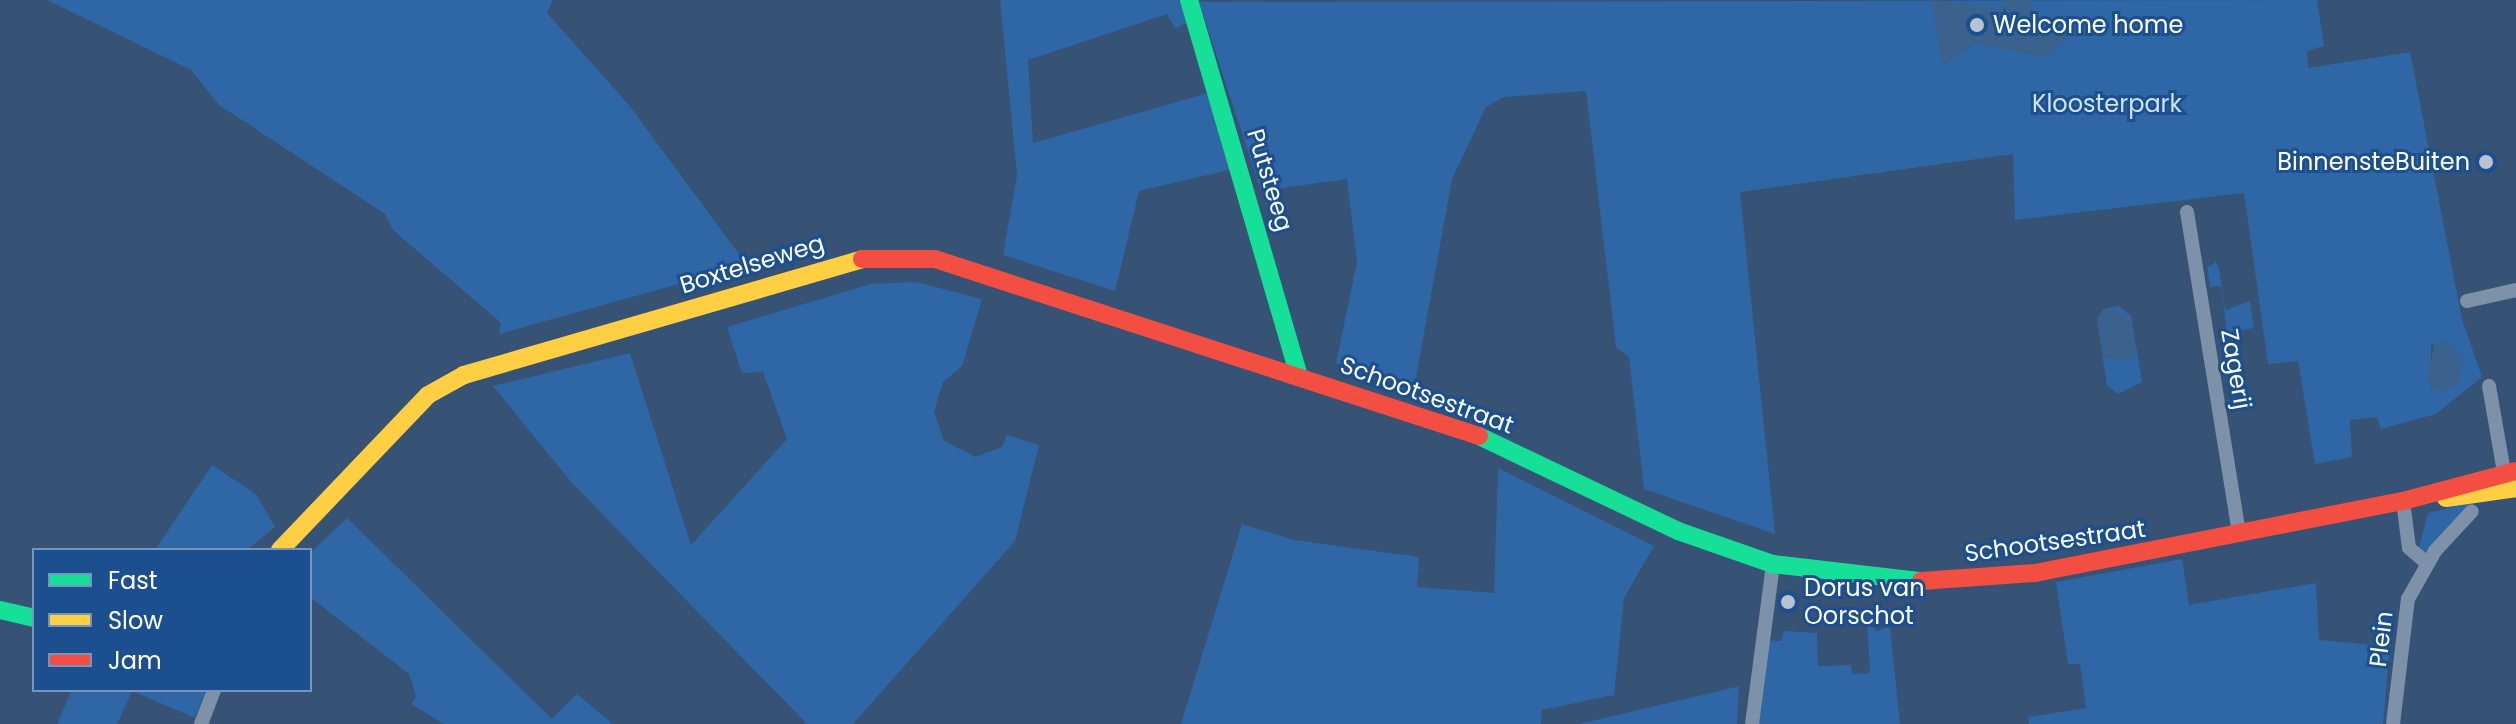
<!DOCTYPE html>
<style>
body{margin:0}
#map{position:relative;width:2516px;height:724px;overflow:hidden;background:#365274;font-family:Poppins,sans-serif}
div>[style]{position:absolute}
.green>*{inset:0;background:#2f66a5}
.water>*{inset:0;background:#3b618d}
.street>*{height:14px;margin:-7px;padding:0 7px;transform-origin:7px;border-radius:7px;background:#7d92a8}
.fast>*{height:18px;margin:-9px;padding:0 9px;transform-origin:9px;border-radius:9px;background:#16e098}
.slow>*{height:18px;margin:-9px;padding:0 9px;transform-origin:9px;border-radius:9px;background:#ffcf43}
.jam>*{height:18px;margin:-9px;padding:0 9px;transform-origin:9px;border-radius:9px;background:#f24e42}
.dots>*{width:22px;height:22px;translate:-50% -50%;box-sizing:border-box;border:4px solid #1b4f8f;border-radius:50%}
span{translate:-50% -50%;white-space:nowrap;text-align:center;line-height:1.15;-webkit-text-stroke:6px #1b4f8f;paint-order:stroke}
.poi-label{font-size:24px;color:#fff}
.left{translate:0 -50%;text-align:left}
.right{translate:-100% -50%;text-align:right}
.park-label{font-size:24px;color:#cfe3fa}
.street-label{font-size:24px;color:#fff}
.legend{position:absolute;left:32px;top:548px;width:280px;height:144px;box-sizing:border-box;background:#1b4f8f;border:2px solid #7695bc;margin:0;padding:10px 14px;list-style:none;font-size:24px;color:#fff}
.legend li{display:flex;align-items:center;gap:16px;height:40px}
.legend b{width:40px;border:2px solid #7695bc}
</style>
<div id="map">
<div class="green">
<i style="clip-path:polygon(47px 0,553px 0,547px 13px,629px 105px,747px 265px,499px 334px,501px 323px,393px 230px,385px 214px,219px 105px,191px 70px)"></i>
<i style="clip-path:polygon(1000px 0,1180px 0,1187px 23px,1175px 28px,1167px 14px,1028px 60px,1033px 143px,1208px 93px,1233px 169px,1139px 191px,1115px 291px,1003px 255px,1017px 175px)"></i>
<i style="clip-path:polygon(evenodd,2317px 0,2324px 46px,2307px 51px,2308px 68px,2410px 52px,2462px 319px,2482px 377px,2436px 414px,2381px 429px,2377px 417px,2350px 420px,2352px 457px,2315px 464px,2298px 361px,2268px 364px,2244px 193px,2015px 220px,2013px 154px,1740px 192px,1775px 534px,1644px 489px,1629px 357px,1616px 347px,1586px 91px,1504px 97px,1486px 107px,1452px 179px,1415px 383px,1336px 363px,1357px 262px,1347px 179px,1261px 191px,1199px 2px,2317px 0,2443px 341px,2431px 390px,2431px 345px,2443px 341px)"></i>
<i style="clip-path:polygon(2216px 262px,2219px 268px,2225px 310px,2250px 301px,2254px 328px,2227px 333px,2221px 286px,2210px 287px,2207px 267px)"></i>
<i style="clip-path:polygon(916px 282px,982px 299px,962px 366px,943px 382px,934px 412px,944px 441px,976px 457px,1002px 447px,1007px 435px,1039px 445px,1015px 541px,853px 724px,807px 724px,571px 482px,493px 386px,630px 353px,691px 545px,787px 439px,763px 372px,742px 373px,727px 327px,871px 284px)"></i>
<i style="clip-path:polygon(2119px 306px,2131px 316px,2142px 382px,2118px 394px,2107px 386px,2097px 321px,2103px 309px)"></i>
<i style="clip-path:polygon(212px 465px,256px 494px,275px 527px,247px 550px,155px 550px)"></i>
<i style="clip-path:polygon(1498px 468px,1654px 546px,1624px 598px,1614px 695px,1542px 710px,1541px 724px,1181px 724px,1242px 524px,1294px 540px,1419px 557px,1417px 587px,1494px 593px)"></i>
<i style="clip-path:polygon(2473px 502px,2425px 554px,2417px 555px,2428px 513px)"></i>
<i style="clip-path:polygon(347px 518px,552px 719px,577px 694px,613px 724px,444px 724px,411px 704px,416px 696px,409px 674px,310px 597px,310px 553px)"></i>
<i style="clip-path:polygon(2182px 559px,2189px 605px,2316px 583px,2319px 640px,2390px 646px,2383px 724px,2029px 724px,2028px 717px,2086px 708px,2080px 664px,2068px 664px,2056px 582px)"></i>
<i style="clip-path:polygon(1867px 623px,1877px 631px,1890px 627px,1900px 724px,1758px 724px,1764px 640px,1781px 641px,1784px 631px,1817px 633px,1818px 666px,1851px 665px,1852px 674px,1870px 673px)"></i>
<i style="clip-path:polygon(1739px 686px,1737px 724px,1579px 724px,1732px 688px)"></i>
<i style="clip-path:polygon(72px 690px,206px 690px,195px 718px,132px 691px,117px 724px,57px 724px)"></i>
</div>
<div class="water">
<i style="clip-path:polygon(1932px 0,2002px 9px,2005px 0,2029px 0,2050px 34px,2064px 24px,2066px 39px,2045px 58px,1977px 43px,1942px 66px)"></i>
<i style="clip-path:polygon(2107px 308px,2130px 317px,2135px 353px,2127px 362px,2104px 357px,2097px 319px)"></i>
<i style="clip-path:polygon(2435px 341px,2450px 344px,2463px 361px,2458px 383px,2439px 394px,2427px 381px)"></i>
</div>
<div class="street">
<i style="left:2187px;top:212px;width:326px;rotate:80.8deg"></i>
<i style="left:2467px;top:301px;width:50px;rotate:-12.7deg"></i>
<i style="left:2489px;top:386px;width:87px;rotate:80.1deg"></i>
<i style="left:2504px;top:472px;width:11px;rotate:128deg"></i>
<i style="left:2403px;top:501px;width:47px;rotate:82.7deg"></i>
<i style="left:2409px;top:548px;width:23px;rotate:40deg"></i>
<i style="left:201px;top:724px;width:36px;rotate:-69deg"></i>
<i style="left:1752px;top:724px;width:161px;rotate:-82.5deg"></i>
<i style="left:2393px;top:724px;width:126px;rotate:-83.2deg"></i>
<i style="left:2408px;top:599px;width:55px;rotate:-60.6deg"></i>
<i style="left:2435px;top:551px;width:54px;rotate:-47.2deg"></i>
</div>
<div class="fast">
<i style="left:1189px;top:0;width:391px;rotate:73.7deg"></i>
<i style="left:1479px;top:436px;width:221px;rotate:25.5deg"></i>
<i style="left:1678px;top:531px;width:101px;rotate:19.2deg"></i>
<i style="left:1773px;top:564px;width:149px;rotate:6.6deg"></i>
<i style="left:0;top:610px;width:35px;rotate:13deg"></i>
</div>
<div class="slow">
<i style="left:2446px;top:498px;width:71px;rotate:-8.1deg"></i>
<i style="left:280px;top:550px;width:214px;rotate:-46.3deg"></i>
<i style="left:428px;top:395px;width:41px;rotate:-29.1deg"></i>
<i style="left:464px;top:375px;width:415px;rotate:-16.2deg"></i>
</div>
<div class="jam">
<i style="left:862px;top:259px;width:73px"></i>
<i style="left:935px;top:259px;width:572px;rotate:18.02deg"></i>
<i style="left:1921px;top:581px;width:114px;rotate:-4deg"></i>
<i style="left:2035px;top:573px;width:375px;rotate:-11.1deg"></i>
<i style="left:2403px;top:501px;width:117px;rotate:-14.9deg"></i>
</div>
<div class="dots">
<i style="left:1977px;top:25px;background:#b9c2ce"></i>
<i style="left:2486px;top:162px;background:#b9c2ce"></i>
<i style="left:1788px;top:602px;background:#b9c2ce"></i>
</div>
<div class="poi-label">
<span class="left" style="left:1993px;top:25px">Welcome home</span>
<span class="right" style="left:2470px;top:162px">BinnensteBuiten</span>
<span class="left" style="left:1804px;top:602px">Dorus van<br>Oorschot</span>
</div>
<div class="park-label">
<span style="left:2107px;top:104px">Kloosterpark</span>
</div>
<div class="street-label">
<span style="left:1270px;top:180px;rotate:73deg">Putsteeg</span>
<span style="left:752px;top:264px;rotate:-17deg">Boxtelseweg</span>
<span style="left:2236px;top:369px;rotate:80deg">Zagerij</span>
<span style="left:1427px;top:395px;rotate:20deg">Schootsestraat</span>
<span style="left:2055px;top:541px;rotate:-8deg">Schootsestraat</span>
<span style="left:2381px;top:639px;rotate:-83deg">Plein</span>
</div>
<ul class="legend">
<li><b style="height:10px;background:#16e098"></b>Fast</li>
<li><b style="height:10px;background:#ffcf43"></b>Slow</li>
<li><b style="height:10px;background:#f24e42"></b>Jam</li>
</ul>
</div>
